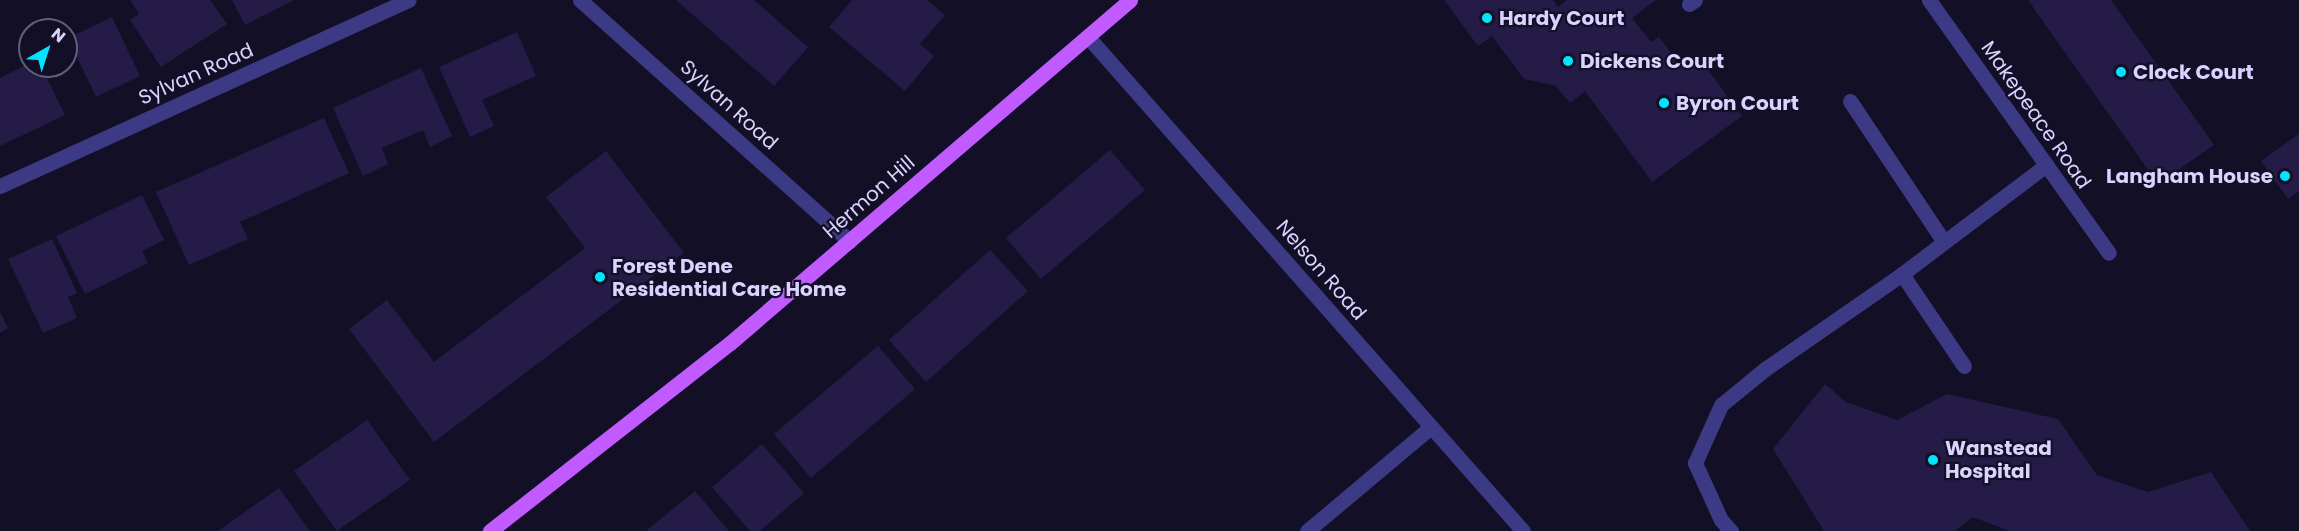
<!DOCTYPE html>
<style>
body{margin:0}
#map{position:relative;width:2299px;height:531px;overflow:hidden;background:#130f26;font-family:Poppins,sans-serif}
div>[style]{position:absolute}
.building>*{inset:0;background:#241b47}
.service>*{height:15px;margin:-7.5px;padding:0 7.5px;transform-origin:7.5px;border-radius:7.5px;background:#3d3a85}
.minor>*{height:15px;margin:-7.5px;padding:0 7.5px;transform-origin:7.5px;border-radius:7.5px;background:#3d3a85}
.primary>*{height:15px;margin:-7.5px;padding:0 7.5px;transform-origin:7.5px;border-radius:7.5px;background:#c25bff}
.dots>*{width:16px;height:16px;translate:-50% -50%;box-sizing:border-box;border:3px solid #130f26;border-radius:50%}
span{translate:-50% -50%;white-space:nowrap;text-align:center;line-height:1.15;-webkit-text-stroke:4.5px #130f26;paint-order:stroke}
.poi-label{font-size:20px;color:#d9d4ff;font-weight:700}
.left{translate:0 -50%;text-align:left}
.right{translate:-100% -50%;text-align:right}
.street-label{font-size:20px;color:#d9d4ff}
.north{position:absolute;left:18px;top:18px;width:60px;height:60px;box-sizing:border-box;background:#130f26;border:2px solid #625e7d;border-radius:50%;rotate:39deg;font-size:16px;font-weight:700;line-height:24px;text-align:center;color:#d9d4ff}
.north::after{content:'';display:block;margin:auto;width:21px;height:27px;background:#00e5ff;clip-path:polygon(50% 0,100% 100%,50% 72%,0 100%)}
</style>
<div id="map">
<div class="building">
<i style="clip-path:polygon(130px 0,210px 0,227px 24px,161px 67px,130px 20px,139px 14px)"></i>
<i style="clip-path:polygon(232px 0,294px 0,245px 25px)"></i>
<i style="clip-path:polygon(676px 0,754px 0,808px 47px,774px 86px)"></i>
<i style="clip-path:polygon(852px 0,927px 0,945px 15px,920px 44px,934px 56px,905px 91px,829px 27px)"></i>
<i style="clip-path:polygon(1444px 0,1553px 0,1558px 7px,1567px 0,1656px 0,1632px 18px,1651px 42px,1659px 37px,1682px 68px,1698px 56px,1742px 116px,1652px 182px,1585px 91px,1570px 103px,1556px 86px,1524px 79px,1492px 36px,1478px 46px)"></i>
<i style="clip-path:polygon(2028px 0,2111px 0,2214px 145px,2158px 184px)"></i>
<i style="clip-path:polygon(112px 17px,140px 76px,96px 97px,68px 38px)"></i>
<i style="clip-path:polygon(517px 32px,536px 76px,482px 100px,494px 126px,470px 137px,439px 67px)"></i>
<i style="clip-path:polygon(30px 63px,30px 66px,41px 66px,65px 115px,0 146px,0 78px)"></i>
<i style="clip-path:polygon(421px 68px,452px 136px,430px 147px,423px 130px,382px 148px,388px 164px,363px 176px,333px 108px)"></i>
<i style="clip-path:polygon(324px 118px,349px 173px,240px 222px,248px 239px,189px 265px,156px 192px)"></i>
<i style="clip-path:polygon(2299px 134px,2299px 191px,2288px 199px,2261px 161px)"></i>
<i style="clip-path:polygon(1110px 150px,1145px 190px,1041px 279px,1006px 238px)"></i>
<i style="clip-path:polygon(606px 151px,684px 253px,434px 442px,349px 329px,387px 300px,434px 362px,585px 248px,546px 197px)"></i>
<i style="clip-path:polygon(142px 195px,164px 240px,142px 251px,148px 263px,85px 294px,56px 236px)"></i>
<i style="clip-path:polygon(52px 239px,77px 293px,68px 297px,77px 318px,43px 333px,8px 259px)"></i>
<i style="clip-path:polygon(990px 250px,1028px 291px,926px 382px,889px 340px)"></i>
<i style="clip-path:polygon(0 312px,8px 328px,0 333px)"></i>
<i style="clip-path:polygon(878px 346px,915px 389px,811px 478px,774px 434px)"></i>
<i style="clip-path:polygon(1825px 384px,1846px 402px,1897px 420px,1947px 394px,2058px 419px,2097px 475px,2148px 492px,2211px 472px,2250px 531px,2009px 531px,1973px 517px,1955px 531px,1824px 531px,1773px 449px)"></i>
<i style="clip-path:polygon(367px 420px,410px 480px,337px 531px,294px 471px)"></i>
<i style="clip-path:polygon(762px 444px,804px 493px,760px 531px,750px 531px,712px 487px)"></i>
<i style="clip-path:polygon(279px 488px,310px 531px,218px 531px)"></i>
<i style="clip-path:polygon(695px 491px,729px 531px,646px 531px)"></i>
</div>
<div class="service">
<i style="left:1689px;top:4px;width:7px;rotate:-34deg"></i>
<i style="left:1850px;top:101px;width:169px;rotate:56.3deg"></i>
<i style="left:1964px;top:366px;width:111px;rotate:-124deg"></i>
<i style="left:1902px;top:274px;width:181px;rotate:-37.1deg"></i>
<i style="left:1731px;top:531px;width:15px;rotate:-132deg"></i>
<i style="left:1721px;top:520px;width:63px;rotate:-114.5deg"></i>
<i style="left:1695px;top:463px;width:64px;rotate:-65.9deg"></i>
<i style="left:1721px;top:405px;width:57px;rotate:-39.3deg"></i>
<i style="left:1765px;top:369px;width:167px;rotate:-34.7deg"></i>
</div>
<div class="minor">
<i style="left:580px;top:0;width:362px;rotate:41.8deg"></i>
<i style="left:1929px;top:0;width:310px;rotate:54.6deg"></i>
<i style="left:1088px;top:37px;width:658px;rotate:48.63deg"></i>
<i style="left:0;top:186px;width:449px;rotate:-24.5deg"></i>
<i style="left:1307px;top:531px;width:162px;rotate:-40deg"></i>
</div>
<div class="primary">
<i style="left:490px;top:531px;width:305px;rotate:-38.1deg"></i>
<i style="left:730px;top:343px;width:527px;rotate:-40.61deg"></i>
</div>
<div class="dots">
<i style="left:1487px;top:18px;background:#00e5ff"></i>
<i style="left:1568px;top:61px;background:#00e5ff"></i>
<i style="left:2121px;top:72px;background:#00e5ff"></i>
<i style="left:1664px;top:103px;background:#00e5ff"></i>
<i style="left:2285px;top:176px;background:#00e5ff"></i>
<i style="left:600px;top:277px;background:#00e5ff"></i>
<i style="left:1933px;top:460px;background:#00e5ff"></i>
</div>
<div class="poi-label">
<span class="left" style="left:1499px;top:18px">Hardy Court</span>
<span class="left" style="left:1580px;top:61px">Dickens Court</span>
<span class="left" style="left:2133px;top:72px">Clock Court</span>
<span class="left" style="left:1676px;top:103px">Byron Court</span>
<span class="right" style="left:2273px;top:176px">Langham House</span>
<span class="left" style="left:612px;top:278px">Forest Dene<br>Residential Care Home</span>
<span class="left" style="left:1945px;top:460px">Wanstead<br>Hospital</span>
</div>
<div class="street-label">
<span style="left:196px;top:74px;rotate:-24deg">Sylvan Road</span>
<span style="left:729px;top:105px;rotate:42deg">Sylvan Road</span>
<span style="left:2036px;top:115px;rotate:55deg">Makepeace Road</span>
<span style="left:869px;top:197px;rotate:-41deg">Hermon Hill</span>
<span style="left:1321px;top:270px;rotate:49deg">Nelson Road</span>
</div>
<div class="north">N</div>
</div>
